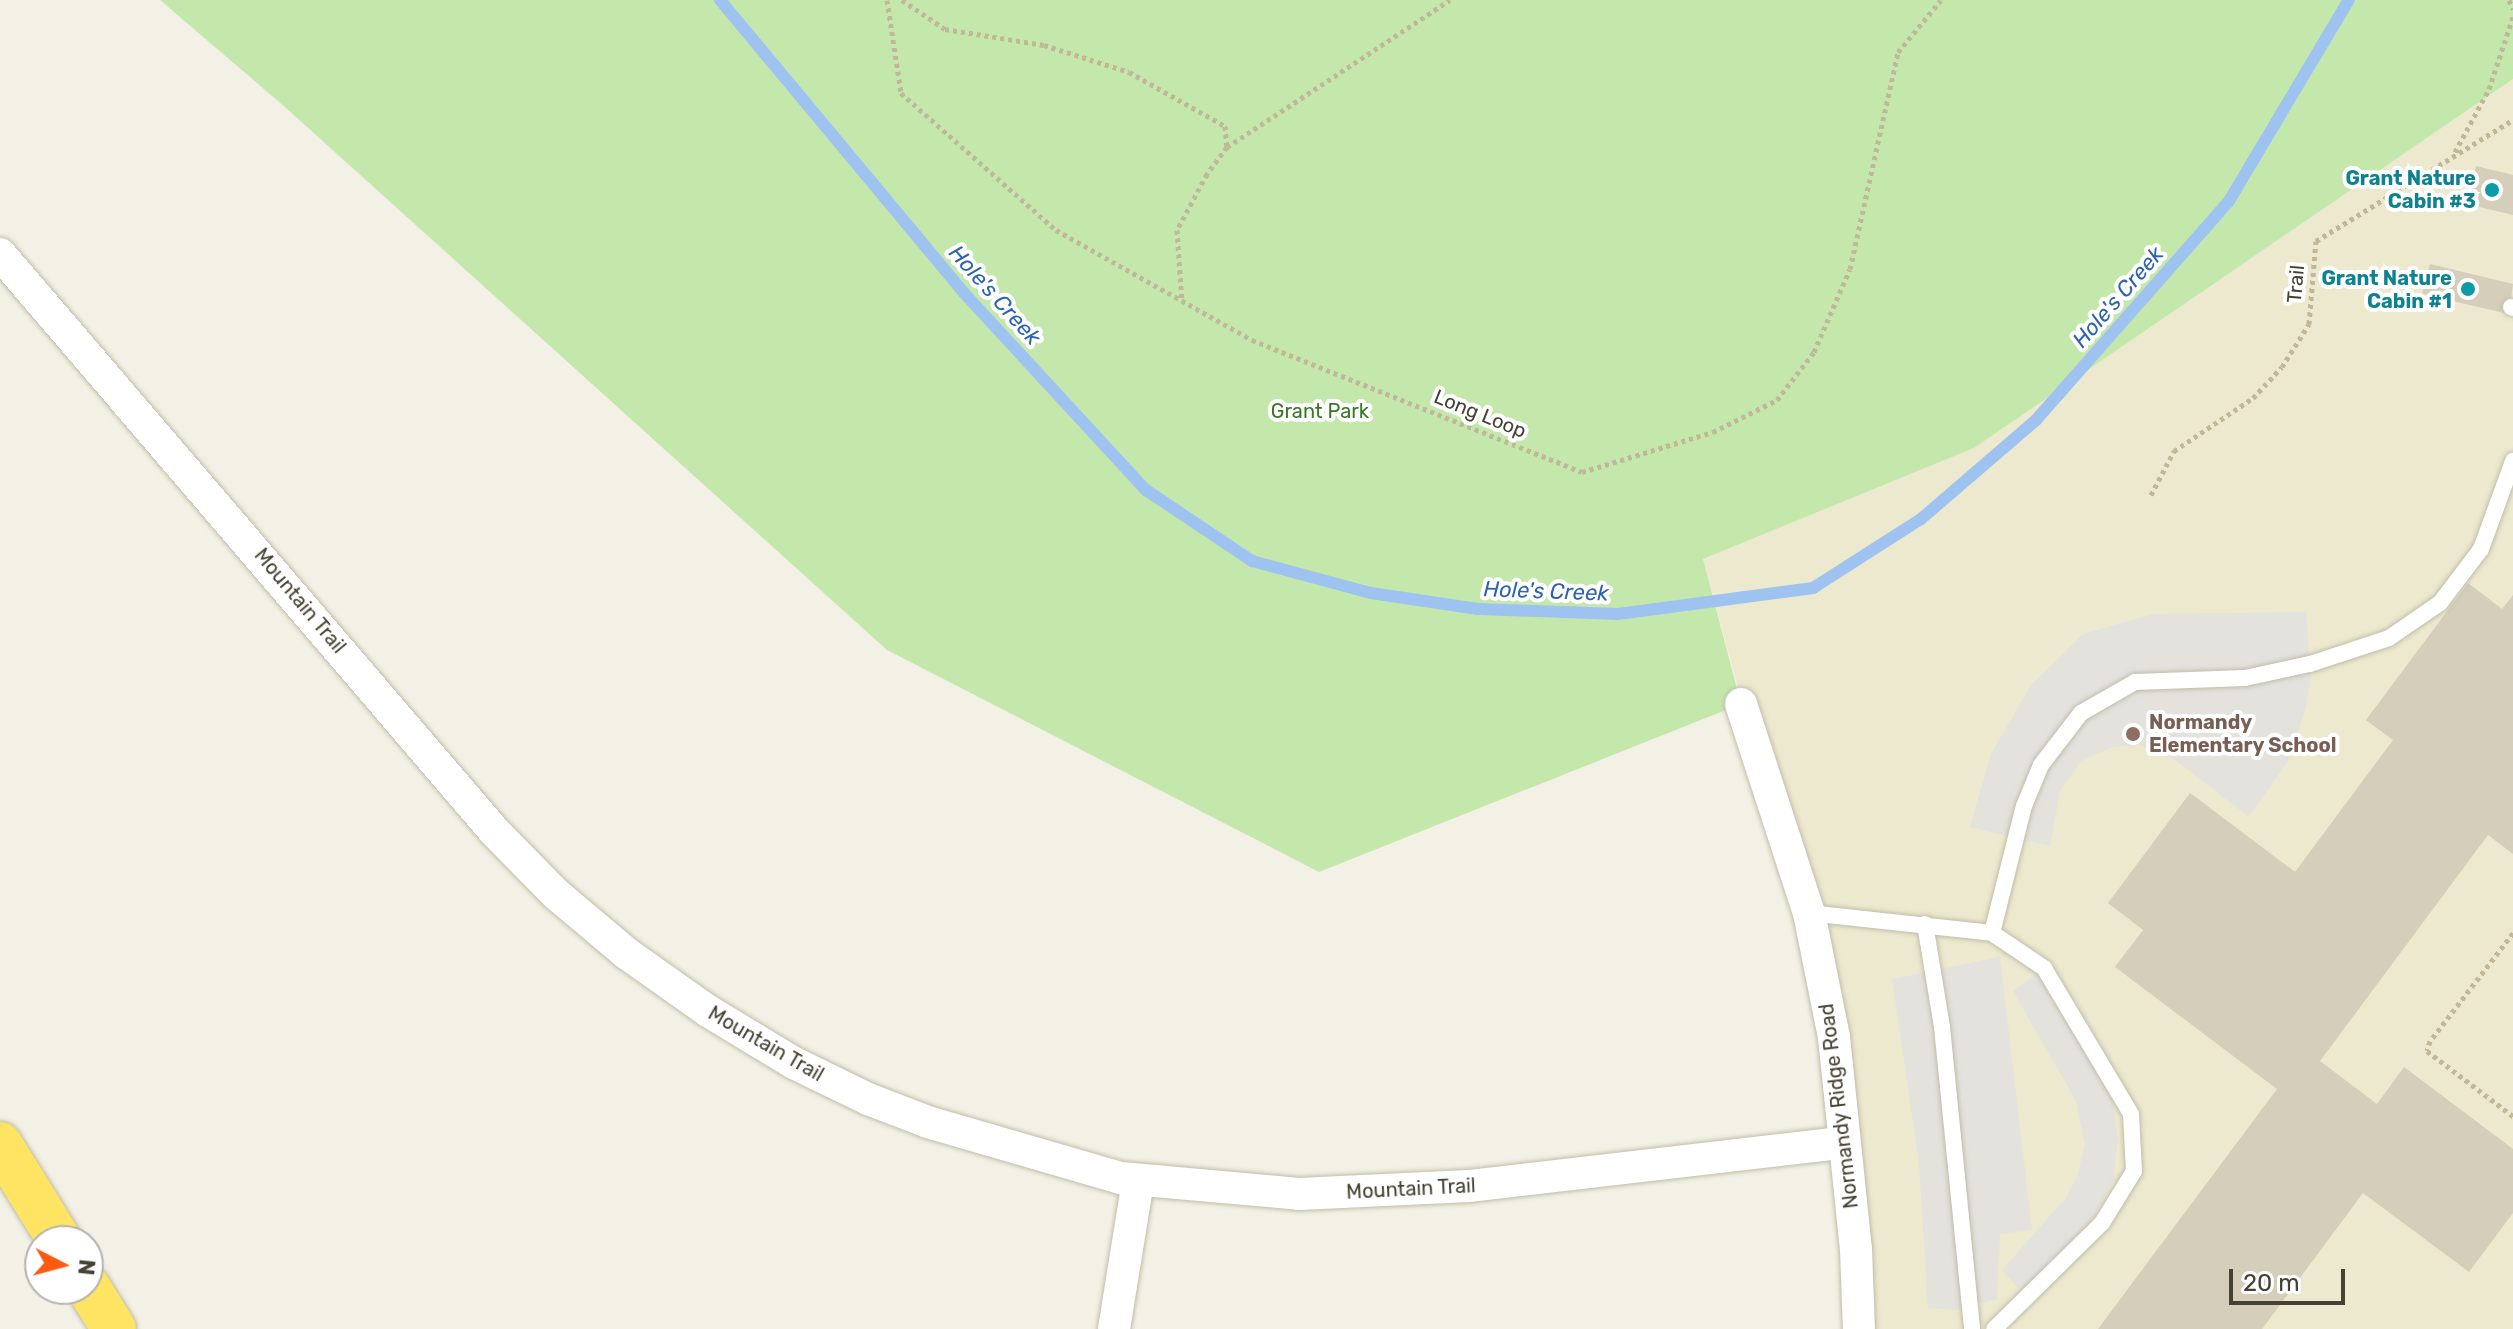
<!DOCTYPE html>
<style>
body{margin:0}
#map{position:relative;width:2513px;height:1329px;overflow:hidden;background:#f3f1e5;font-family:Rubik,sans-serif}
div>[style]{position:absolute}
.education>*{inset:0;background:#ece9ce}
.green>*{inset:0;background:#c4e8ac}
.parking>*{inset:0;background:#e3e2dd}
.stream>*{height:12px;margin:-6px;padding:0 6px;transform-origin:6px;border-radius:6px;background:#9fc3f1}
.building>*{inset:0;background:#d4ceba}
.path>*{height:5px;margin-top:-2.5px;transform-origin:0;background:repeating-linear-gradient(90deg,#c0b898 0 4px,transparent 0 8px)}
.roads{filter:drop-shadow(0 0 2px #c1bdaa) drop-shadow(0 0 2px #c1bdaa)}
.lane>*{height:16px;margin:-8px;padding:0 8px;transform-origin:8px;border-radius:8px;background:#fff}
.street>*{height:32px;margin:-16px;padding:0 16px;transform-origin:16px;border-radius:16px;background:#fff}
.highway>*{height:44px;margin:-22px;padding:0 22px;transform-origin:22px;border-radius:22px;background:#ffe463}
.dots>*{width:22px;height:22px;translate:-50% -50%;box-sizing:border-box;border:4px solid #fff;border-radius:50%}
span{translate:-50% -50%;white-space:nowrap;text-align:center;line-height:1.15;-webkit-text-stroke:8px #fff;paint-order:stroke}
.culture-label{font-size:20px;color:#0d838f;font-weight:700}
.right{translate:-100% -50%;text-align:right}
.street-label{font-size:20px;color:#454134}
.park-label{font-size:20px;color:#397827}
.education-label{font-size:20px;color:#785e54;font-weight:700}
.left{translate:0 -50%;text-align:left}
.water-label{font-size:22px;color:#2c64b2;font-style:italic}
.north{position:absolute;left:24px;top:1225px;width:80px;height:80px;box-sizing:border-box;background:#fff;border:2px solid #b5b3ae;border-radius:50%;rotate:96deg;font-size:22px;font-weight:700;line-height:32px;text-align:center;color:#454134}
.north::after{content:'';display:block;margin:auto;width:28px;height:36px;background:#fd5a11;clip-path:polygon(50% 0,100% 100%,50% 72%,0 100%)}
.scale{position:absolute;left:2229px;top:1269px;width:116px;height:36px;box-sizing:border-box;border:4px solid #454134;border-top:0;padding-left:10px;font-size:24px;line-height:28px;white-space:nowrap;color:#454134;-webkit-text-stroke:6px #fff;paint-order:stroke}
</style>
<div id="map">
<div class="education">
<i style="clip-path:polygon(2513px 79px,2513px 1329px,1859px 1329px,1834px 1038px,1703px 559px,1974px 448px)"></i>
</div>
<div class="green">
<i style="clip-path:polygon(160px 0,2513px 0,2513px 79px,1974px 448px,1703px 559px,1741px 704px,1319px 872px,887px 650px,286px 108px)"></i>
</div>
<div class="parking">
<i style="clip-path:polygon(2306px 612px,2311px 677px,2306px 707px,2289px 759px,2249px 817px,2171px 757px,2140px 745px,2112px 747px,2081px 761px,2060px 791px,2050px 846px,1970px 827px,1991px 754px,2031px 685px,2083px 634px,2153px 614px)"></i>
<i style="clip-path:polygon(2000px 957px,2032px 1230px,2000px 1234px,1997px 1299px,1958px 1310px,1928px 1308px,1919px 1163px,1892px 979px)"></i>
<i style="clip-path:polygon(2044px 968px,2109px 1077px,2118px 1140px,2113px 1180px,2093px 1217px,2059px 1257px,2021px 1291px,2002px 1270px,2066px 1198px,2077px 1177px,2085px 1145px,2076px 1101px,2013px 991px)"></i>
</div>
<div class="stream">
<i style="left:720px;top:0;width:381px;rotate:50.2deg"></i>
<i style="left:964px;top:293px;width:268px;rotate:47.3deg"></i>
<i style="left:1146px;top:490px;width:128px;rotate:33.8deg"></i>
<i style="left:1252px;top:561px;width:123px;rotate:15.1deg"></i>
<i style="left:1371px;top:593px;width:108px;rotate:8.5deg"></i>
<i style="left:1478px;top:609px;width:140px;rotate:2deg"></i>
<i style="left:1618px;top:614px;width:197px;rotate:-7.6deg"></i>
<i style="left:1813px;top:588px;width:128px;rotate:-32.6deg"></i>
<i style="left:1921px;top:519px;width:152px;rotate:-40.7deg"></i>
<i style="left:2036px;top:420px;width:292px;rotate:-48.6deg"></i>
<i style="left:2229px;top:201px;width:234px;rotate:-59.2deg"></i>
</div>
<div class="building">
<i style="clip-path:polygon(2476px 166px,2513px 175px,2513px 215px,2467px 204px)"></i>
<i style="clip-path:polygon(2430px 264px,2513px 284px,2509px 314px,2422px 294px)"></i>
<i style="clip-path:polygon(2468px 583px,2502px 609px,2513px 595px,2513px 854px,2488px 835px,2320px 1061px,2377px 1104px,2404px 1067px,2513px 1149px,2513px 1213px,2469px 1272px,2363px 1193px,2262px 1329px,2098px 1329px,2277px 1089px,2115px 967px,2143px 930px,2108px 903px,2190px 793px,2295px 872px,2393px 740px,2366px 720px)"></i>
</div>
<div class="path">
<i style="left:887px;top:0;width:94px;rotate:81.4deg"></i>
<i style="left:901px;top:93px;width:207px;rotate:41.5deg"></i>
<i style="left:1056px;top:230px;width:225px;rotate:29.3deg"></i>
<i style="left:1252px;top:340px;width:355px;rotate:21.8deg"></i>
<i style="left:1582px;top:472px;width:137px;rotate:-17deg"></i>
<i style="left:1713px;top:432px;width:72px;rotate:-26.6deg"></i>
<i style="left:1777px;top:400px;width:61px;rotate:-52.4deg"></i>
<i style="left:1814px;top:352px;width:90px;rotate:-66.6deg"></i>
<i style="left:1850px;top:269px;width:222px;rotate:-77.5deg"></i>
<i style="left:1898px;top:52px;width:67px;rotate:-50.4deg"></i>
<i style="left:902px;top:0;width:52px;rotate:34deg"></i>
<i style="left:945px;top:29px;width:100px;rotate:9.2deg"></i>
<i style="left:1044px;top:45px;width:89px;rotate:17.6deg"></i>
<i style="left:1129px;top:72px;width:110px;rotate:29.4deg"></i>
<i style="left:1225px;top:126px;width:21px;rotate:85deg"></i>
<i style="left:1227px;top:147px;width:34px;rotate:127deg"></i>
<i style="left:1207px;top:174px;width:64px;rotate:118.2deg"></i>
<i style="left:1177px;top:230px;width:71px;rotate:86deg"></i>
<i style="left:2509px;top:0;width:10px;rotate:66deg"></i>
<i style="left:1227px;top:147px;width:267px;rotate:-33.4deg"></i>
<i style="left:2455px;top:152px;width:72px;rotate:-61.6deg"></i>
<i style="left:2489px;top:89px;width:76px;rotate:-71.6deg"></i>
<i style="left:2151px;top:495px;width:50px;rotate:-62.4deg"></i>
<i style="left:2174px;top:451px;width:95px;rotate:-33.9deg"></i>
<i style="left:2253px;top:398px;width:42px;rotate:-46.9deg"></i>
<i style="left:2282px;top:367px;width:51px;rotate:-57.9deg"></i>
<i style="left:2309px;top:324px;width:83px;rotate:-85.2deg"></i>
<i style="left:2316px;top:241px;width:231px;rotate:-31.6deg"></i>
<i style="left:2513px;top:933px;width:136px;rotate:127.5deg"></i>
<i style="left:2430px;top:1041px;width:10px;rotate:107deg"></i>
<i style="left:2427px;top:1051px;width:108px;rotate:37.1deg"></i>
</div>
<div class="roads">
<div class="lane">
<i style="left:2511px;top:307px;width:2px;rotate:27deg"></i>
<i style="left:1809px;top:913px;width:184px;rotate:6.2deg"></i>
<i style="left:1992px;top:933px;width:63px;rotate:33.9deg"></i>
<i style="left:2044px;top:968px;width:170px;rotate:59.2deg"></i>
<i style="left:2131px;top:1114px;width:57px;rotate:87deg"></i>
<i style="left:2134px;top:1171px;width:61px;rotate:121.6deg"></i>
<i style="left:2102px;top:1223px;width:151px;rotate:135.5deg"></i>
<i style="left:1925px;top:924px;width:104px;rotate:80.6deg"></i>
<i style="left:1942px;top:1027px;width:303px;rotate:84.3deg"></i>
<i style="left:1992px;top:933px;width:131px;rotate:-75.9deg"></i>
<i style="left:2024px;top:806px;width:44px;rotate:-67.5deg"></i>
<i style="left:2041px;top:765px;width:66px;rotate:-52.4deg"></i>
<i style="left:2081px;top:713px;width:62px;rotate:-29.9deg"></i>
<i style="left:2135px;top:682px;width:110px;rotate:-2.1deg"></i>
<i style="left:2245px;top:678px;width:66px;rotate:-12.2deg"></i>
<i style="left:2310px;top:664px;width:83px;rotate:-18.2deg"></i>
<i style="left:2389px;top:638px;width:62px;rotate:-34.5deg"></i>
<i style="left:2440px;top:603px;width:68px;rotate:-52.8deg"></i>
<i style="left:2481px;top:549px;width:94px;rotate:-70deg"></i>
</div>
<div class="street">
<i style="left:0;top:254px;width:760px;rotate:49.43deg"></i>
<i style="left:494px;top:831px;width:88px;rotate:45.5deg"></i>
<i style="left:556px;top:894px;width:92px;rotate:40.1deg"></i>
<i style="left:626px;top:953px;width:100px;rotate:35.3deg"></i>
<i style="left:708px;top:1011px;width:100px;rotate:31.2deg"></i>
<i style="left:794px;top:1063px;width:82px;rotate:25.9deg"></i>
<i style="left:868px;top:1099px;width:64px;rotate:21deg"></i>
<i style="left:928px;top:1122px;width:201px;rotate:16.2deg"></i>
<i style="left:1121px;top:1178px;width:179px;rotate:5.1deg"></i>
<i style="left:1299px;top:1194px;width:170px;rotate:-2.7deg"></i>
<i style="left:1469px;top:1186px;width:376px;rotate:-6.6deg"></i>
<i style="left:1741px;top:704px;width:220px;rotate:72deg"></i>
<i style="left:1809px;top:913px;width:126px;rotate:78.6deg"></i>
<i style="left:1834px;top:1037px;width:213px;rotate:84.1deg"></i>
<i style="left:1856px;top:1249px;width:80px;rotate:87.9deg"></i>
<i style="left:1114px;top:1329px;width:150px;rotate:-80.8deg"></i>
</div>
<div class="highway">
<i style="left:0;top:1144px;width:114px;rotate:58.3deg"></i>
<i style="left:88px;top:1287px;width:49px;rotate:58.2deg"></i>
</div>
</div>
<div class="dots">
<i style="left:2492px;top:190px;background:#0f9aa8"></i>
<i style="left:2468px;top:289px;background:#0f9aa8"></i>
<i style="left:2133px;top:734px;background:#8d6e63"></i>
</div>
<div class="culture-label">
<span class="right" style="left:2476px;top:190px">Grant Nature<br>Cabin #3</span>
<span class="right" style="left:2452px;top:290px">Grant Nature<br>Cabin #1</span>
</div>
<div class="street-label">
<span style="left:2296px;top:284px;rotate:-85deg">Trail</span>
<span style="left:1480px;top:414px;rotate:22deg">Long Loop</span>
<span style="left:300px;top:601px;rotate:50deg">Mountain Trail</span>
<span style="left:766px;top:1044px;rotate:30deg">Mountain Trail</span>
<span style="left:1839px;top:1106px;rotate:-97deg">Normandy Ridge Road</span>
<span style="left:1411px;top:1189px;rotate:-3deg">Mountain Trail</span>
</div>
<div class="park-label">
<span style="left:1320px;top:411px">Grant Park</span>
</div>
<div class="education-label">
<span class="left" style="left:2149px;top:734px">Normandy<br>Elementary School</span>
</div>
<div class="water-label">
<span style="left:995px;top:295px;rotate:48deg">Hole's Creek</span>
<span style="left:2118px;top:297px;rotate:-49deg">Hole's Creek</span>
<span style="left:1546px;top:591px;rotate:2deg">Hole's Creek</span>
</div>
<div class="north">N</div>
<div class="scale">20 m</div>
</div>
